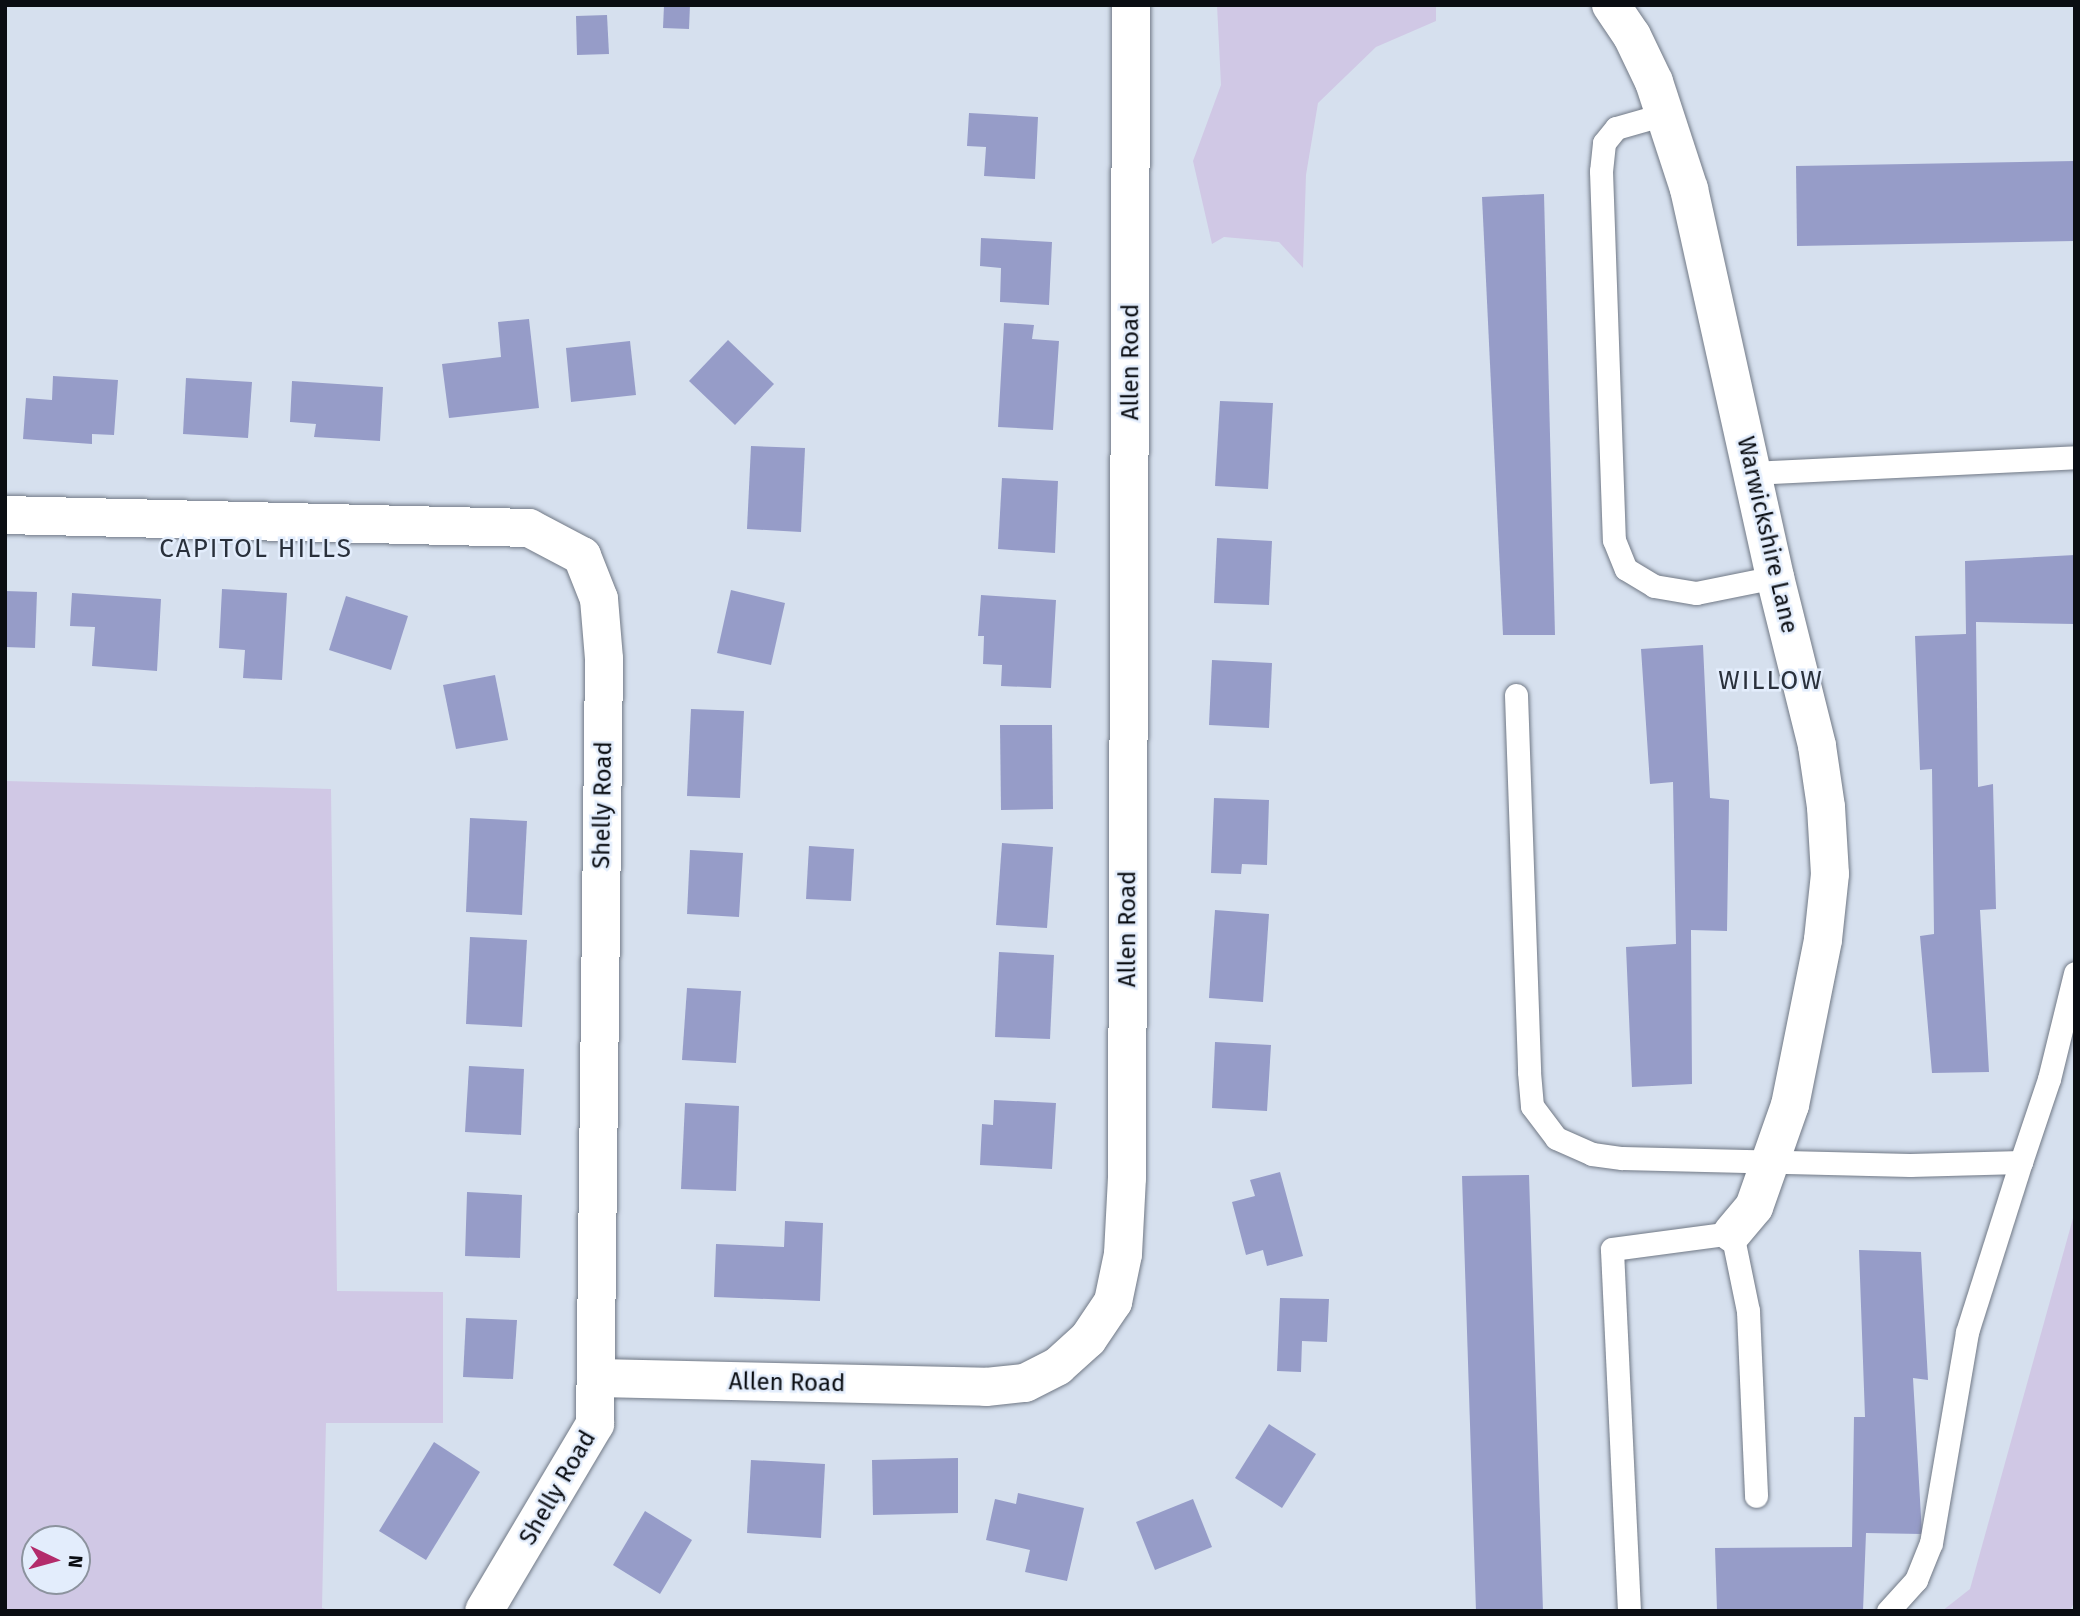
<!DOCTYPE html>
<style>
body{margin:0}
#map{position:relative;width:2080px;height:1616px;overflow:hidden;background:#d6e0ee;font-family:"Fira Sans",sans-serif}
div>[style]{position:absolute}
.green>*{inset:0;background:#d0c8e5}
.building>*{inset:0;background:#969cc8}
.roads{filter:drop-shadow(0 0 2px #717986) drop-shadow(0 0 2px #717986)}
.service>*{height:23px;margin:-11.5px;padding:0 11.5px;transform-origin:11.5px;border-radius:11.5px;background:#fff}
.minor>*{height:38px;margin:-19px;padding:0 19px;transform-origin:19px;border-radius:19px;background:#fff}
span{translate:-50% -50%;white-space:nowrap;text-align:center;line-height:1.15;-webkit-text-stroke:5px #e3edfc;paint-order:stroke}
.street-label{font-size:24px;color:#0a0d12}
.neighbourhood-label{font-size:26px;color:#29303b;letter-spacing:2px}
.frame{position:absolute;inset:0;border:7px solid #0a0d12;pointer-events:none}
.north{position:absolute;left:21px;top:1525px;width:70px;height:70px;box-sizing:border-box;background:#e3edfc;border:2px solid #8c939e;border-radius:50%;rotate:95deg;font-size:19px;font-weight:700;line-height:28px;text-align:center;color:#0a0d12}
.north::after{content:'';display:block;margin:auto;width:24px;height:32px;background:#b32b6b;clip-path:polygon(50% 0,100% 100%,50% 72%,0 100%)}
</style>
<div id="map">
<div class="green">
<i style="clip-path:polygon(1217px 5px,1436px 5px,1436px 21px,1376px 47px,1318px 103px,1306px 175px,1303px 268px,1279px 242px,1224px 237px,1212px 244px,1193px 161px,1221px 85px)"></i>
<i style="clip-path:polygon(evenodd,5px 781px,331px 789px,337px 1291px,443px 1292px,443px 1423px,326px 1423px,322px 1608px,333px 1611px,5px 1611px,5px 781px,35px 1539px,77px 1539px,77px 1581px,35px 1581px,35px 1539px)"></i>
<i style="clip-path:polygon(2075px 1211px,2075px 1600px,2070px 1611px,1942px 1611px,1970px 1589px)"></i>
</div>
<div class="building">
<i style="clip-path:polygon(664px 5px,690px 5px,689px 29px,663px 28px)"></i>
<i style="clip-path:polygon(607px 15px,609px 54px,577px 55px,576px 16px)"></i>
<i style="clip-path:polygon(969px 113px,1038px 117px,1035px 179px,984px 176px,986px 147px,967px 146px)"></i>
<i style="clip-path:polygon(2075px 161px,2075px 241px,1797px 246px,1796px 166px)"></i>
<i style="clip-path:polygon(1544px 194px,1555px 635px,1503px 635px,1482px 197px)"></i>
<i style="clip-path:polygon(981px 238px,1052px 242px,1049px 305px,1000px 302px,1001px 268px,980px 266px)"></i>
<i style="clip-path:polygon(529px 319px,539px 408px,449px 418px,442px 364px,501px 357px,498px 322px)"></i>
<i style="clip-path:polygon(1004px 323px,1034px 325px,1032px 339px,1059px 341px,1053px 430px,998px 427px)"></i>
<i style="clip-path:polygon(728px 340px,774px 384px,735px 425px,689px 381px)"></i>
<i style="clip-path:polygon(630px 341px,636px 395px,571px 402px,566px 348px)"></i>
<i style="clip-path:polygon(53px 376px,118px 380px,114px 435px,92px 434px,92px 444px,23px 439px,26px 398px,52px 400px)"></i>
<i style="clip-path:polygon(186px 378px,252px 382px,248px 438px,183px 434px)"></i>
<i style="clip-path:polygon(292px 381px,383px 387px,380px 441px,314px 437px,316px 424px,290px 422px)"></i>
<i style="clip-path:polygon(1220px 401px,1273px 403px,1268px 489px,1215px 486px)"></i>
<i style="clip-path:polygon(751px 446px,805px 448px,801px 532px,747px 529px)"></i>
<i style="clip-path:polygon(1002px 478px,1058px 481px,1055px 553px,998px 549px)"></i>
<i style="clip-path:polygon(1217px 538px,1272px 541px,1269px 605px,1214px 603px)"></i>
<i style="clip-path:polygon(2075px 555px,2075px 624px,1976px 622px,1978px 787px,1993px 784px,1996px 909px,1980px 910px,1989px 1072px,1932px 1073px,1920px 936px,1934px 934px,1932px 769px,1920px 770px,1915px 636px,1966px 634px,1965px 561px)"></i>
<i style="clip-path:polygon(222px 589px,287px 593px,282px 680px,243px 678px,245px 650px,219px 648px)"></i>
<i style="clip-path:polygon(731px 590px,785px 603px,771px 665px,717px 653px)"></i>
<i style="clip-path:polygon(5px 591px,37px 592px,35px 648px,5px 647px)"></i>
<i style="clip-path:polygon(72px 593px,161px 599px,157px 671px,92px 666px,95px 627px,70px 626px)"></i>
<i style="clip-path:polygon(981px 595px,1056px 600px,1051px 688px,1001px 686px,1002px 665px,983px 664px,984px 636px,978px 636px)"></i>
<i style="clip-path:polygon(346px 596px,408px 616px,391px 670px,329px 650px)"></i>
<i style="clip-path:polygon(1703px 645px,1710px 798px,1729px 800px,1727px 931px,1691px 930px,1692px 1084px,1632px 1087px,1626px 947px,1676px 944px,1673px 782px,1650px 784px,1641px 649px)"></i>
<i style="clip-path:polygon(1212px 660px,1272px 663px,1269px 728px,1209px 725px)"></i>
<i style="clip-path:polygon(495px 675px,508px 740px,456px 749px,443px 685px)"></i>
<i style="clip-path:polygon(691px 709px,744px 711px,740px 798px,687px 796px)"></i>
<i style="clip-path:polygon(1000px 725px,1052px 725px,1053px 809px,1001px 810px)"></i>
<i style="clip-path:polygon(1214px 798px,1269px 800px,1267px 865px,1242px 864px,1241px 874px,1211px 873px)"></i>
<i style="clip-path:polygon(470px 818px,527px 821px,522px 915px,466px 912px)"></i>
<i style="clip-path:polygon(1002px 843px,1053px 847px,1047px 928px,996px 925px)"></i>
<i style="clip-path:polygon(809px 846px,854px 849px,851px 901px,806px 899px)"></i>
<i style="clip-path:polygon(690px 850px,743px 853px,739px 917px,687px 914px)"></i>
<i style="clip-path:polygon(1215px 910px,1269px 914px,1263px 1002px,1209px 998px)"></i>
<i style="clip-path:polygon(470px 937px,527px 940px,522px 1027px,466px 1024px)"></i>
<i style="clip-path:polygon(999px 952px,1054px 955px,1050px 1039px,995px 1037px)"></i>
<i style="clip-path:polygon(687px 988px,741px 991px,736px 1063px,682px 1060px)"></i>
<i style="clip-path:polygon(1215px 1042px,1271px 1045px,1267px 1111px,1212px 1108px)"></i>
<i style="clip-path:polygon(469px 1066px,524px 1069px,521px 1135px,465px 1132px)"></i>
<i style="clip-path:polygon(994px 1100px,1056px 1103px,1052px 1169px,980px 1165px,982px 1124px,993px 1125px)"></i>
<i style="clip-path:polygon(685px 1103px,739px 1106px,736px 1191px,681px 1189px)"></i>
<i style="clip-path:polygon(1280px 1172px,1303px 1256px,1267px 1266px,1263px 1250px,1246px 1255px,1232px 1202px,1255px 1196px,1250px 1180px)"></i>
<i style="clip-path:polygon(1529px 1175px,1543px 1611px,1476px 1611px,1462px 1176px)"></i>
<i style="clip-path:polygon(467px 1192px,522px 1195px,520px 1258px,465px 1256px)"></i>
<i style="clip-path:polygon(785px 1221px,823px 1223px,820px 1301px,714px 1297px,716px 1244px,784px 1247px)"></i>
<i style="clip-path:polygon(1859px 1250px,1921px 1252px,1928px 1380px,1913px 1378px,1922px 1534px,1866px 1533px,1863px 1611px,1717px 1611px,1715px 1548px,1852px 1547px,1854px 1417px,1865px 1417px)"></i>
<i style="clip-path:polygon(1280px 1298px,1329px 1299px,1327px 1342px,1302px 1341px,1301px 1372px,1277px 1371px)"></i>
<i style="clip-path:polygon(466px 1318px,517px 1320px,513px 1379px,463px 1377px)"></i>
<i style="clip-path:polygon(1269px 1424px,1316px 1454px,1282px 1508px,1235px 1478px)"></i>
<i style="clip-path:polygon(434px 1442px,480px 1472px,426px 1560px,379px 1531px)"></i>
<i style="clip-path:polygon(958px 1458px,958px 1513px,873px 1515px,872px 1460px)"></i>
<i style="clip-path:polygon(751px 1460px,825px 1464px,821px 1538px,747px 1533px)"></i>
<i style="clip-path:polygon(1018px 1493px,1084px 1508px,1067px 1581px,1025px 1572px,1030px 1550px,986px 1540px,995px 1499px,1016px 1504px)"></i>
<i style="clip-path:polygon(1193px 1499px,1212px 1547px,1155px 1570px,1136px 1522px)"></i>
<i style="clip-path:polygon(645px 1511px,692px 1540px,660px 1594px,613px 1565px)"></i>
</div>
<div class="roads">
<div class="service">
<i style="left:1665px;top:114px;width:51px;rotate:164.1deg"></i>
<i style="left:1616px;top:128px;width:19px;rotate:129deg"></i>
<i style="left:1604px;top:143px;width:28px;rotate:96deg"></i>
<i style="left:1601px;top:171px;width:369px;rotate:88deg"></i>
<i style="left:1614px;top:540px;width:31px;rotate:68deg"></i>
<i style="left:1626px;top:569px;width:33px;rotate:31deg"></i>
<i style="left:1654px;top:586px;width:43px;rotate:9.5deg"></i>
<i style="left:1696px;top:593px;width:81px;rotate:-11.4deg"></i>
<i style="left:1752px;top:473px;width:323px;rotate:-2.8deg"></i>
<i style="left:1516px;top:695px;width:377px;rotate:88deg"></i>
<i style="left:1529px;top:1072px;width:34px;rotate:85deg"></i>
<i style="left:1532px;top:1106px;width:40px;rotate:53deg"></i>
<i style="left:1556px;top:1138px;width:39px;rotate:24deg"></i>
<i style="left:1592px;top:1154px;width:30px;rotate:8deg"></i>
<i style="left:1622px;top:1158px;width:288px;rotate:1.4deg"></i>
<i style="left:1910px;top:1165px;width:111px;rotate:-1.5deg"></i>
<i style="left:2021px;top:1162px;width:88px;rotate:-71.4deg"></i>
<i style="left:2049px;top:1079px;width:109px;rotate:-76.2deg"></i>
<i style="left:1629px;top:1611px;width:362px;rotate:-92.7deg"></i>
<i style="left:1612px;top:1249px;width:121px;rotate:-7.6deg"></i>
<i style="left:1732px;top:1233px;width:80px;rotate:78.4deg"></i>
<i style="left:1748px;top:1311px;width:185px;rotate:87.5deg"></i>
<i style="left:1888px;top:1611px;width:42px;rotate:-47.9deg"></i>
<i style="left:1916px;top:1580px;width:40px;rotate:-68deg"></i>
<i style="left:1931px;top:1543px;width:214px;rotate:-80.3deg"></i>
<i style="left:1967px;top:1332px;width:178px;rotate:-72.4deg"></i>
</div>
<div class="minor">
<i style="left:1611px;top:5px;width:37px;rotate:56deg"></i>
<i style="left:1632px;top:36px;width:51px;rotate:64.4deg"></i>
<i style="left:1654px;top:82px;width:113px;rotate:71.9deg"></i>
<i style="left:1689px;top:189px;width:397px;rotate:77.5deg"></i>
<i style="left:1775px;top:577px;width:174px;rotate:76deg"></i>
<i style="left:1817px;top:746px;width:62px;rotate:81.6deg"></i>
<i style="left:1826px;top:807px;width:67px;rotate:86.6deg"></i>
<i style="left:1830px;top:874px;width:66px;rotate:96.1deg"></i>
<i style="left:1823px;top:940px;width:168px;rotate:101.3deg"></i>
<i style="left:1790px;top:1105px;width:108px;rotate:109.4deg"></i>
<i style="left:1754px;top:1207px;width:34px;rotate:130deg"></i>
<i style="left:5px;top:515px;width:524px;rotate:1.42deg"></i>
<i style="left:529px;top:528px;width:60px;rotate:27.8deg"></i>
<i style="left:582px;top:556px;width:46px;rotate:68.4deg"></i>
<i style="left:599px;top:599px;width:60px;rotate:85.2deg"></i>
<i style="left:604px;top:659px;width:765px;rotate:90.67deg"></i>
<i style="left:595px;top:1424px;width:217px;rotate:120.7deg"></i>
<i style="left:598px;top:1378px;width:388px;rotate:1.3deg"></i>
<i style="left:986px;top:1387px;width:39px;rotate:-6deg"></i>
<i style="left:1025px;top:1383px;width:37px;rotate:-27deg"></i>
<i style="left:1058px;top:1366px;width:40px;rotate:-42deg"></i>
<i style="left:1088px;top:1339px;width:45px;rotate:-56deg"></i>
<i style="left:1113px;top:1302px;width:49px;rotate:-78.2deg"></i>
<i style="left:1123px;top:1254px;width:76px;rotate:-87deg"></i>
<i style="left:1127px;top:1178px;width:1173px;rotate:-89.8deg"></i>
</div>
</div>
<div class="street-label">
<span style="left:1131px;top:362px;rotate:-90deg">Allen Road</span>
<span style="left:1767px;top:535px;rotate:77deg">Warwickshire Lane</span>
<span style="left:603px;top:805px;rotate:-89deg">Shelly Road</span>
<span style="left:1128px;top:929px;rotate:-90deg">Allen Road</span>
<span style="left:787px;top:1383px;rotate:1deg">Allen Road</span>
<span style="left:558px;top:1488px;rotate:-60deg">Shelly Road</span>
</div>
<div class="neighbourhood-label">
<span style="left:256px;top:549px">CAPITOL HILLS</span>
<span style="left:1771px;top:681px">WILLOW</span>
</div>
<div class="frame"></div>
<div class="north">N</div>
</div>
